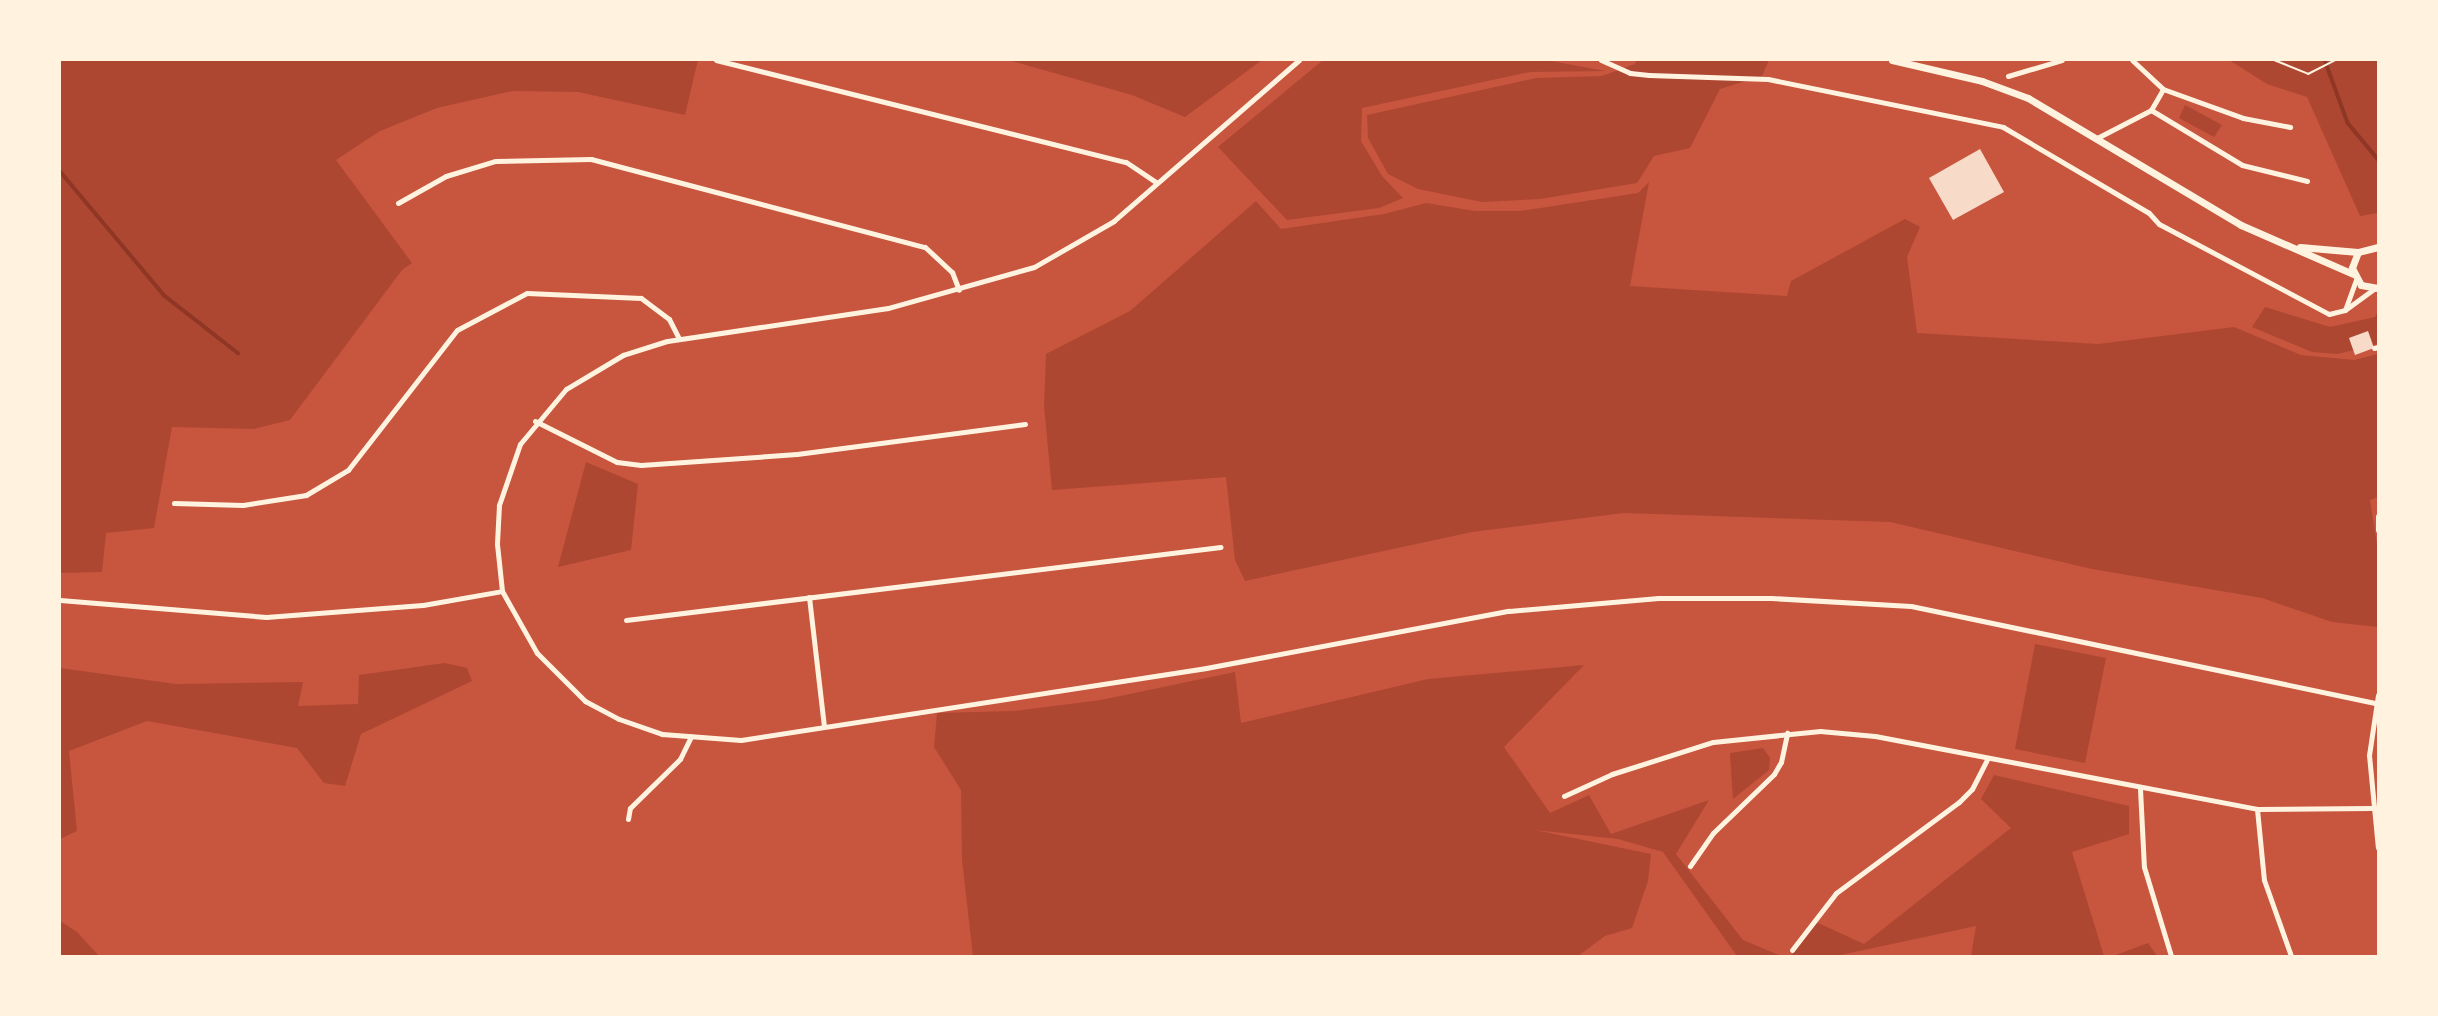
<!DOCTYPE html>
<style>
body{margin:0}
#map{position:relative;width:2438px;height:1016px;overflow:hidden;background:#c8553d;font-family:"IBM Plex Serif",serif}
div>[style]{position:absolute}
.green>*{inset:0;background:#ae4732}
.stream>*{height:3.5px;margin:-1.75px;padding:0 1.75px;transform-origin:1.75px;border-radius:1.75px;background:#8f3625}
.building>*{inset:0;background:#f7dbc8}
.path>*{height:2px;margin:-1px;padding:0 1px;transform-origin:1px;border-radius:1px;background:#fff3e0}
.minor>*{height:5px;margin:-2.5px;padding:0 2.5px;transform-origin:2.5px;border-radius:2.5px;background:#fff3e0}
.tertiary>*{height:7px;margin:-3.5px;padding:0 3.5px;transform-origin:3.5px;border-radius:3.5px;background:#fff3e0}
span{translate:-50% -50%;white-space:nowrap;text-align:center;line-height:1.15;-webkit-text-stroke:7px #fff3e0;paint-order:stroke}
.frame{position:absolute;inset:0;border:61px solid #fff3e0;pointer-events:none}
</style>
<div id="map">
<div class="green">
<i style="clip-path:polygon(60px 60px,698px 60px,685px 115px,578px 92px,512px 91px,437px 108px,380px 131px,336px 160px,412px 263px,402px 270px,290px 420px,254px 429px,172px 427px,154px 528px,106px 533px,102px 572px,60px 573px)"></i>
<i style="clip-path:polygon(1008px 60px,1262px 60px,1185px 117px,1132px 95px)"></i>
<i style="clip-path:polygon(1323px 60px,1546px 60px,1605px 71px,1530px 72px,1362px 108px,1361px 141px,1382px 176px,1403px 198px,1379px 208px,1287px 220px,1218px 147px)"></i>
<i style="clip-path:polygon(1637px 60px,1769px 60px,1762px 76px,1720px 89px,1690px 148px,1654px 156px,1637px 183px,1540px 199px,1482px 202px,1418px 189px,1388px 174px,1368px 138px,1367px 115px,1536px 78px,1602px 76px,1635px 64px)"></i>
<i style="clip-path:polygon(2229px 60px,2378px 60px,2378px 213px,2360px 216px,2307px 97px,2267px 84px)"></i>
<i style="clip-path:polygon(2185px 105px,2222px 125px,2214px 137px,2179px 118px)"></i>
<i style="clip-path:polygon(1649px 182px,1630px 286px,1787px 296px,1791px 281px,1905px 219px,1920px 227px,1907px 257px,1917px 333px,2098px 344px,2234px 327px,2301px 355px,2354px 360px,2378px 354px,2378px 497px,2370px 500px,2378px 551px,2378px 627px,2332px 622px,2262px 598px,2092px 569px,1890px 522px,1624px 513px,1472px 532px,1245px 581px,1235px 560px,1226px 477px,1052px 490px,1044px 406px,1046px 354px,1130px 311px,1256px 201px,1281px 229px,1384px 214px,1426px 203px,1475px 211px,1520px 211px,1638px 193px)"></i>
<i style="clip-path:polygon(2265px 307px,2330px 327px,2375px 317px,2378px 311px,2378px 344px,2338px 354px,2312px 352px,2252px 327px)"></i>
<i style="clip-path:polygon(586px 462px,638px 484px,631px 550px,558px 567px)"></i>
<i style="clip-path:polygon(2035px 644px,2106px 658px,2085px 763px,2015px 749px)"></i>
<i style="clip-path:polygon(445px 663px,467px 668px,472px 681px,361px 734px,345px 786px,324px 783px,297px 748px,147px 721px,69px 751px,77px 831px,60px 839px,60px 668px,176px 684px,303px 682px,298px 706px,358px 704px,359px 675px)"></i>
<i style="clip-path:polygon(1584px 665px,1504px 747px,1550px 813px,1589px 795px,1611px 834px,1709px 800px,1676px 854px,1743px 940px,1781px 956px,1737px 956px,1663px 852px,1618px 839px,1535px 830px,1651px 854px,1648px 881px,1632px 928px,1605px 936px,1578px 956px,973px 956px,962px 860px,961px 790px,934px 747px,937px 713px,1015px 711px,1101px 700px,1235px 672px,1241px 723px,1428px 679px)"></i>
<i style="clip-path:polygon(1763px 748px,1770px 758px,1769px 770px,1733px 799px,1730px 753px)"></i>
<i style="clip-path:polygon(1994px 775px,2129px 806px,2129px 834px,2072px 852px,2104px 956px,1971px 956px,1976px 926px,1836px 956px,1791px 956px,1816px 922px,1864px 944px,2011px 828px,1981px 799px)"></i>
<i style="clip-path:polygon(60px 921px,77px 932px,99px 956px,60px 956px)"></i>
<i style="clip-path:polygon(2148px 943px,2157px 956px,2113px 956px)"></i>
</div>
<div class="stream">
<i style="left:2325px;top:60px;width:67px;rotate:69.9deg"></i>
<i style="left:2348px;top:123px;width:47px;rotate:50.2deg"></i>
<i style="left:60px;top:171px;width:163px;rotate:50deg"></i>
<i style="left:165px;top:296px;width:93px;rotate:38deg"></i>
</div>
<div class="building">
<i style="clip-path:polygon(1980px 149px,2004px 192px,1953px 220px,1929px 178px)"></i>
<i style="clip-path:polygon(2368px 331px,2374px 348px,2355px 355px,2349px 338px)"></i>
</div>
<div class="path">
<i style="left:2274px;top:60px;width:37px;rotate:22deg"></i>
<i style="left:2308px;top:74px;width:30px;rotate:-27deg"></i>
</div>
<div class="minor">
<i style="left:716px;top:60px;width:422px;rotate:14deg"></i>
<i style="left:1126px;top:162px;width:37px;rotate:34deg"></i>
<i style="left:1299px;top:60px;width:245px;rotate:139deg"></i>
<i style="left:1114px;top:221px;width:92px;rotate:150.1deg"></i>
<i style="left:1034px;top:267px;width:152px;rotate:164.3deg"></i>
<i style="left:888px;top:308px;width:223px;rotate:171.5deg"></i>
<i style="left:667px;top:341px;width:46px;rotate:162.3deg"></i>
<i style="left:623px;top:355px;width:66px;rotate:149.2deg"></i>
<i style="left:566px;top:389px;width:72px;rotate:129.9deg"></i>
<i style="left:520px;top:444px;width:65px;rotate:109deg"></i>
<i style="left:499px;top:505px;width:39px;rotate:93deg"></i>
<i style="left:497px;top:544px;width:47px;rotate:83.9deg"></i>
<i style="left:502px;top:591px;width:71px;rotate:60.6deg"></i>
<i style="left:537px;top:653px;width:68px;rotate:45deg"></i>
<i style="left:585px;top:701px;width:38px;rotate:28deg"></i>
<i style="left:619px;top:719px;width:46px;rotate:19.2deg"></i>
<i style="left:662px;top:734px;width:79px;rotate:4.3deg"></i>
<i style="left:741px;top:740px;width:471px;rotate:-8.8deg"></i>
<i style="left:1206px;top:668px;width:308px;rotate:-10.7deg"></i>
<i style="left:1509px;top:611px;width:150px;rotate:-5deg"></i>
<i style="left:1658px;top:598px;width:113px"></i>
<i style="left:1771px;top:598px;width:140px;rotate:3.3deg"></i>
<i style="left:1911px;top:606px;width:474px;rotate:11.8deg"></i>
<i style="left:1601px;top:60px;width:32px;rotate:24deg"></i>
<i style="left:1630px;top:73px;width:19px;rotate:6deg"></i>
<i style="left:1649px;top:75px;width:119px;rotate:1.9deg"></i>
<i style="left:1768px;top:79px;width:240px;rotate:11.5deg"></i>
<i style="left:2003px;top:127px;width:169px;rotate:30.5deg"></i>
<i style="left:2149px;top:213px;width:15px;rotate:48deg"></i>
<i style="left:2159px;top:224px;width:192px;rotate:27.9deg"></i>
<i style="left:2329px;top:314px;width:16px;rotate:-14deg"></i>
<i style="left:2345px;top:310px;width:36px;rotate:-36deg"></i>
<i style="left:2132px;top:60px;width:42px;rotate:43.1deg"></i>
<i style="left:2163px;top:89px;width:85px;rotate:19.9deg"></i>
<i style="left:2243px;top:118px;width:48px;rotate:10.8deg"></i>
<i style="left:2008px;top:76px;width:56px;rotate:-16.5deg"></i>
<i style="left:2151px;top:110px;width:24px;rotate:-60deg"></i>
<i style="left:2097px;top:138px;width:61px;rotate:-27.4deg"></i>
<i style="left:2151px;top:110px;width:106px;rotate:31.1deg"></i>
<i style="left:2242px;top:165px;width:67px;rotate:13.8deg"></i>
<i style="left:398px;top:203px;width:55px;rotate:-29.4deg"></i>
<i style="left:446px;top:176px;width:51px;rotate:-17deg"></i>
<i style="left:495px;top:161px;width:96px;rotate:-1.2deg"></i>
<i style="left:591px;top:159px;width:345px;rotate:14.8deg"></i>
<i style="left:925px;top:247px;width:37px;rotate:43deg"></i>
<i style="left:952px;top:272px;width:19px;rotate:69deg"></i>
<i style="left:2345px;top:310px;width:32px;rotate:-70deg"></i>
<i style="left:2374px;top:348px;width:4px;rotate:-14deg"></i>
<i style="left:535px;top:421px;width:92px;rotate:26.6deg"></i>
<i style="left:617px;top:462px;width:24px;rotate:7deg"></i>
<i style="left:641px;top:465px;width:156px;rotate:-4deg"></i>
<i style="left:797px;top:454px;width:230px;rotate:-7.5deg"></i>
<i style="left:174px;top:503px;width:69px;rotate:1.7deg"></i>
<i style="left:243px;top:505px;width:64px;rotate:-9deg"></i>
<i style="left:306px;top:495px;width:49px;rotate:-30.8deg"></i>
<i style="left:348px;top:470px;width:177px;rotate:-52.1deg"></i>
<i style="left:457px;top:330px;width:79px;rotate:-27.9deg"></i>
<i style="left:527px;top:293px;width:114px;rotate:2.5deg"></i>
<i style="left:641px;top:298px;width:35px;rotate:37deg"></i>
<i style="left:669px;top:319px;width:22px;rotate:63deg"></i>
<i style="left:2378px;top:516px;width:14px;rotate:90deg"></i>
<i style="left:809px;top:597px;width:130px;rotate:83.4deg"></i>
<i style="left:60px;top:600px;width:207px;rotate:4.7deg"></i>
<i style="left:266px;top:617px;width:157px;rotate:-4.4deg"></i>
<i style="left:423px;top:605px;width:80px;rotate:-10deg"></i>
<i style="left:626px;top:620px;width:599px;rotate:-6.99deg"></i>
<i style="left:2378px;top:695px;width:61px;rotate:98.5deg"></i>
<i style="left:2369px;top:755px;width:93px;rotate:84.5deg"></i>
<i style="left:2140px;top:789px;width:78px;rotate:87.1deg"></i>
<i style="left:2144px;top:867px;width:93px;rotate:73.1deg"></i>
<i style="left:1564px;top:796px;width:53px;rotate:-24.6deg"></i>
<i style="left:1612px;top:774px;width:106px;rotate:-17.6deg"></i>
<i style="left:1713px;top:742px;width:108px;rotate:-5.9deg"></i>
<i style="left:1820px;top:731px;width:55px;rotate:5.2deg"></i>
<i style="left:1875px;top:736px;width:389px;rotate:10.8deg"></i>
<i style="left:2257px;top:809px;width:115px;rotate:-0.5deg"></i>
<i style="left:2257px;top:809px;width:71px;rotate:84.4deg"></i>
<i style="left:2264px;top:880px;width:81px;rotate:70.4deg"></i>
<i style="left:628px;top:819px;width:11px;rotate:-80deg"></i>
<i style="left:630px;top:808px;width:70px;rotate:-44.4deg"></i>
<i style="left:680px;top:759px;width:25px;rotate:-64deg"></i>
<i style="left:1690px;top:866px;width:40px;rotate:-55.1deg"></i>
<i style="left:1713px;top:833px;width:85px;rotate:-44deg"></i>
<i style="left:1774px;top:774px;width:14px;rotate:-60deg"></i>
<i style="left:1781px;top:762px;width:30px;rotate:-78deg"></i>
<i style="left:1792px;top:950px;width:72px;rotate:-52.3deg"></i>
<i style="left:1836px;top:893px;width:153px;rotate:-36.5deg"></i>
<i style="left:1959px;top:802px;width:18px;rotate:-45deg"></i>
<i style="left:1972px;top:789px;width:34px;rotate:-63deg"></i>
</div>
<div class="tertiary">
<i style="left:1892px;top:60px;width:92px;rotate:13.1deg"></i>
<i style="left:1982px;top:81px;width:49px;rotate:20.3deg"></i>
<i style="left:2028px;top:98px;width:248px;rotate:30.8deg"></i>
<i style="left:2241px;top:225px;width:122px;rotate:23.6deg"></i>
<i style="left:2300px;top:247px;width:58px;rotate:4.9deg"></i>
<i style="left:2378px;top:247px;width:21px;rotate:166deg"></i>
<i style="left:2358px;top:252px;width:17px;rotate:111deg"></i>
<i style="left:2352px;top:268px;width:19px;rotate:62deg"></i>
<i style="left:2361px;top:285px;width:17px;rotate:10deg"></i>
</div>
<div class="frame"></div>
</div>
